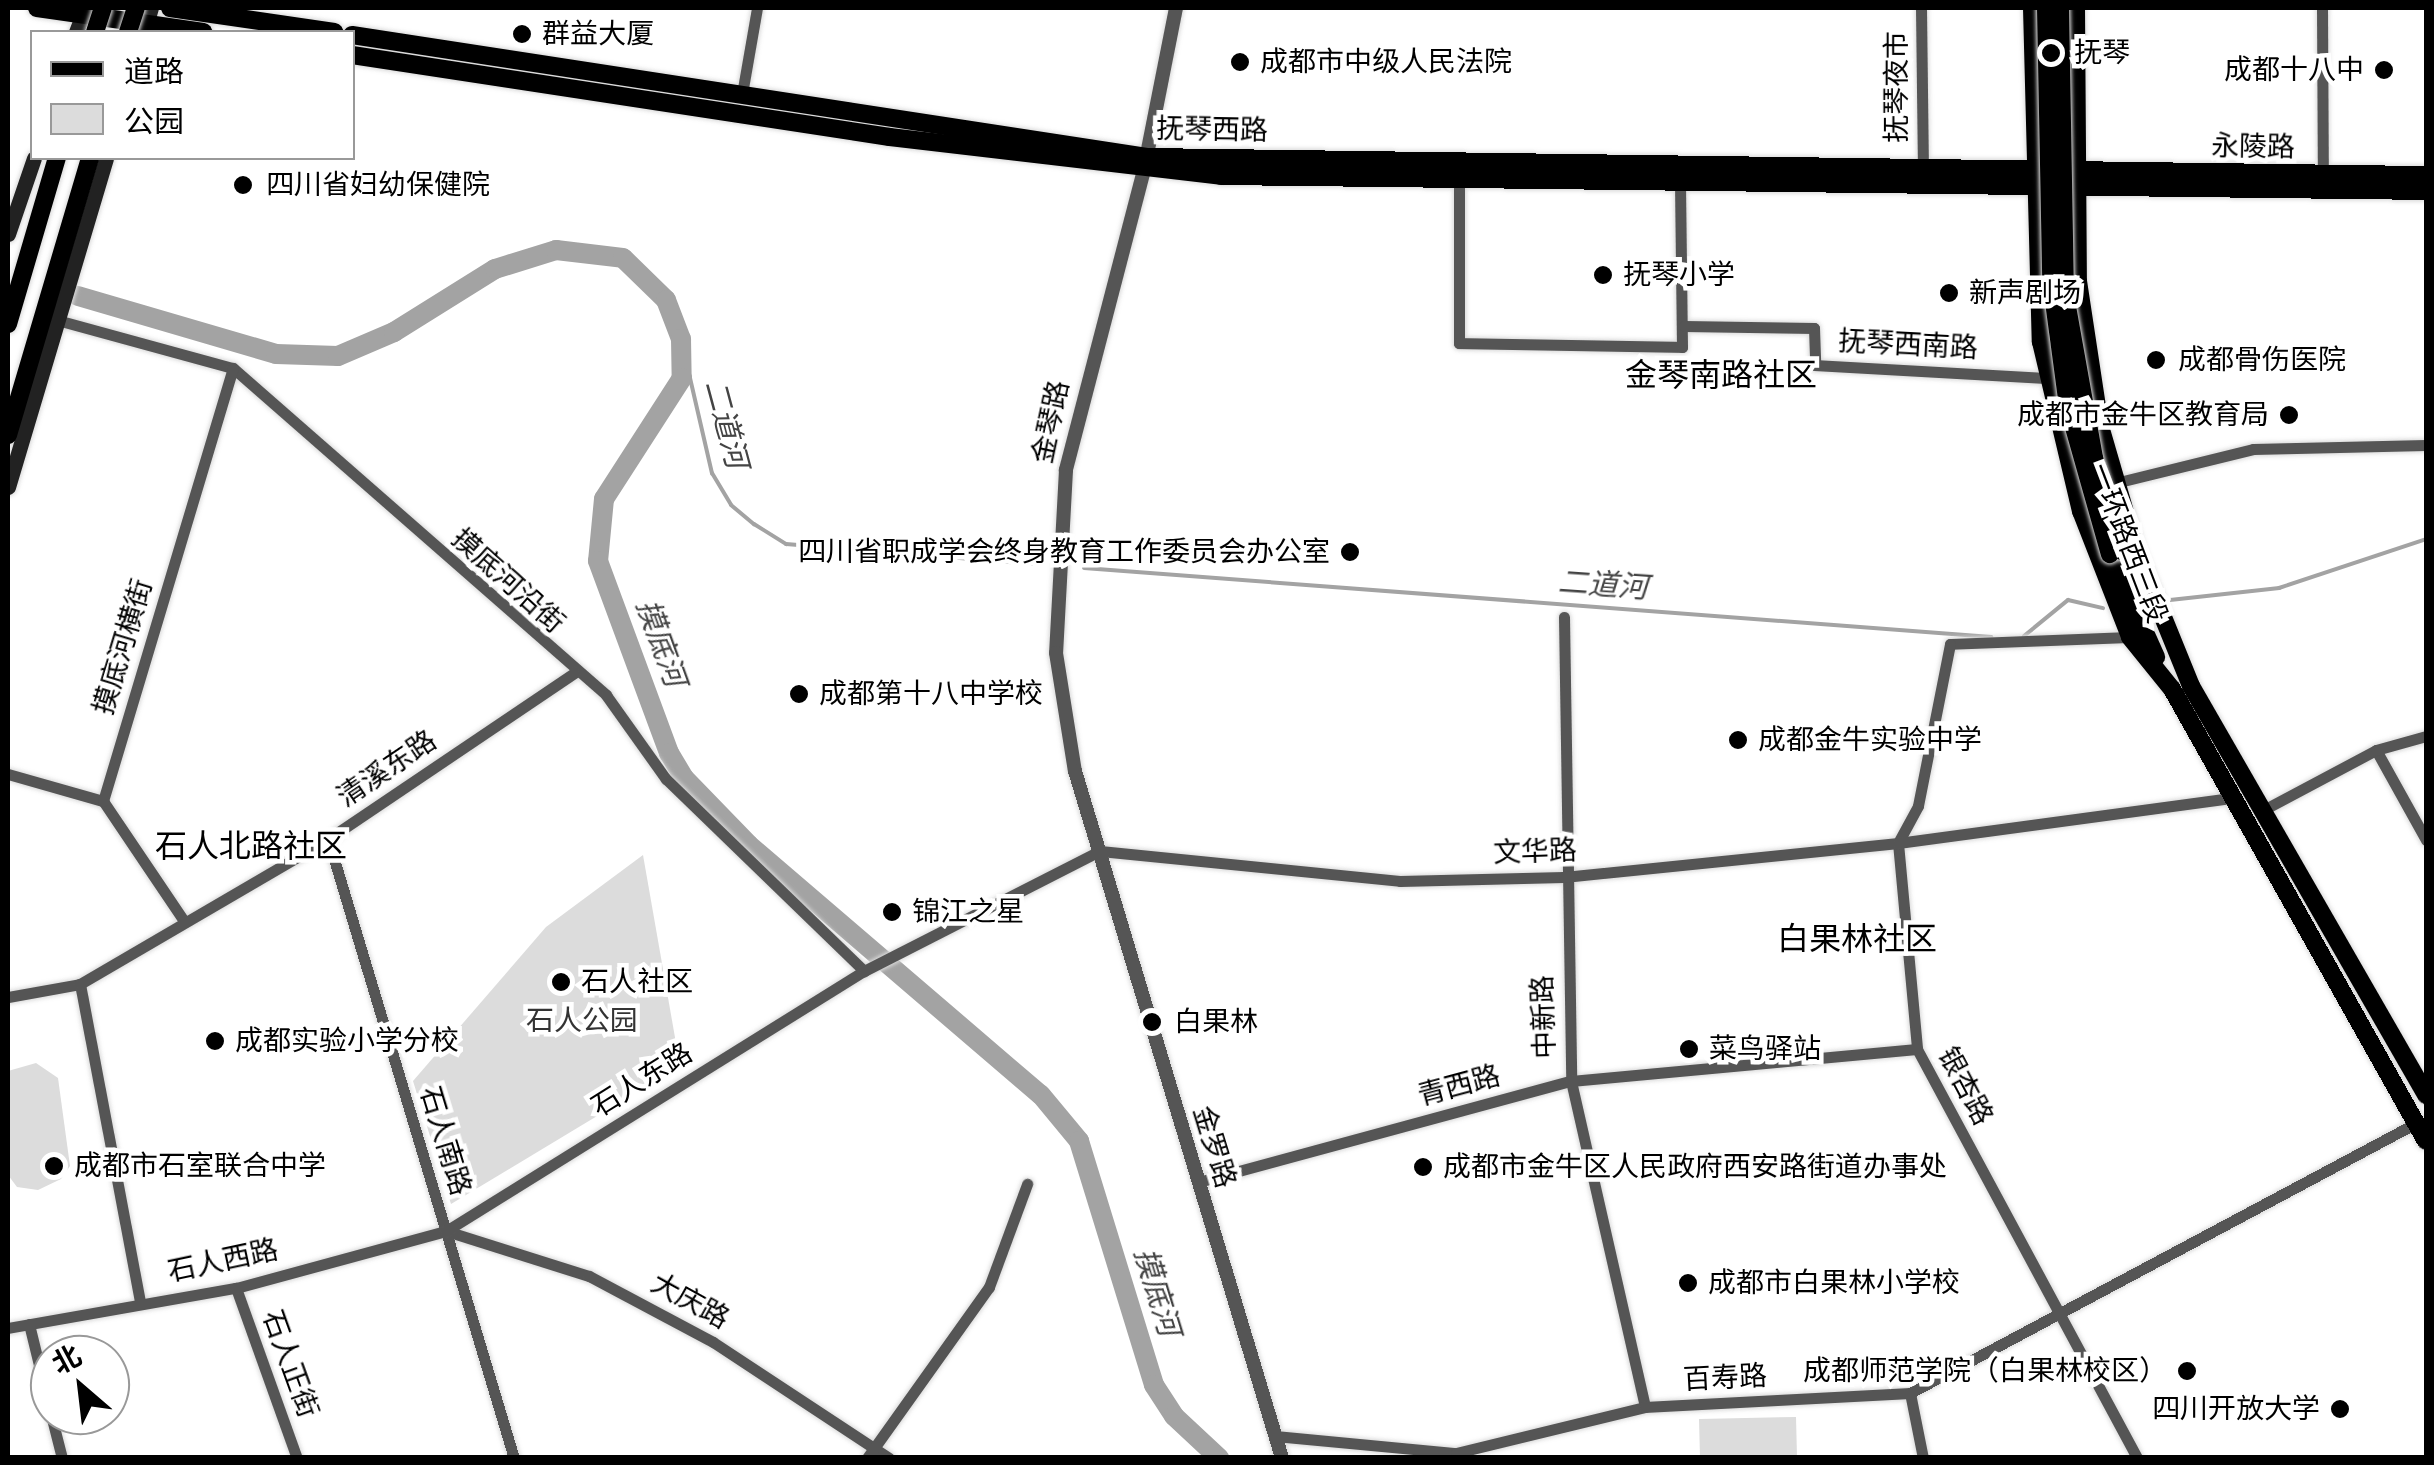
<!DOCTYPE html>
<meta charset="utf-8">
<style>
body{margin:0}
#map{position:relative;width:2434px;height:1465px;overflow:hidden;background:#fff;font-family:"Fira Sans","Noto Sans SC",sans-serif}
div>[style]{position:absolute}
.green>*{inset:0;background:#dcdcdc}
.stream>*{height:4px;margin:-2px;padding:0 2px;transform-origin:2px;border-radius:2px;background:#a3a3a3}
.river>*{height:20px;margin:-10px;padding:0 10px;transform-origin:10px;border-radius:10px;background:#a3a3a3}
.roads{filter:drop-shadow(0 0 2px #dbdbdb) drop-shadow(0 0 2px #dbdbdb)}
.minor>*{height:11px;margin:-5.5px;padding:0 5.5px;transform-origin:5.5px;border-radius:5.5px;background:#555}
.tertiary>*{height:14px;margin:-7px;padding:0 7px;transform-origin:7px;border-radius:7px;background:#555}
.secondary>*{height:15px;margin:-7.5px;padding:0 7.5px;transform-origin:7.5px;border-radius:7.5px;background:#222}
.primary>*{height:18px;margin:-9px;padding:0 9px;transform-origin:9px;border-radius:9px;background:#000}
.trunk>*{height:18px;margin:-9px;padding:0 9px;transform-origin:9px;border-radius:9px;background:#000}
.bridges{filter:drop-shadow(0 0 2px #dbdbdb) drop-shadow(0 0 2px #dbdbdb)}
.primary-bridge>*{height:18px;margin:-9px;padding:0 9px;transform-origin:9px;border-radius:9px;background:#000}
.trunk-bridge>*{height:18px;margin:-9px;padding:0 9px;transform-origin:9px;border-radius:9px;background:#000}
.dots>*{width:28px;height:28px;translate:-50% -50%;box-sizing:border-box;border:5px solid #fff;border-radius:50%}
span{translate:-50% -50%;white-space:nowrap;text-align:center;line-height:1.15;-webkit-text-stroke:9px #fff;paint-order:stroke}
.poi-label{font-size:28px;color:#000}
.left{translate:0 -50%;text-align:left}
.right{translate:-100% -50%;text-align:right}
.street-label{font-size:28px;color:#000}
.park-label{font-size:28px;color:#333}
.water-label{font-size:30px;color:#444;font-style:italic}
.quarter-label{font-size:32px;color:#000}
.frame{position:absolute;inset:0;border:10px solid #000;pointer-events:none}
.legend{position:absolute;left:30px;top:30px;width:325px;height:130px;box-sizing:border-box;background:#fff;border:2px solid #999;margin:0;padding:12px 18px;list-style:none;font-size:30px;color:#000}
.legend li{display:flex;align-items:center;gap:20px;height:50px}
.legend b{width:50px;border:2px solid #999}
.north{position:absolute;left:30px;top:1335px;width:100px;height:100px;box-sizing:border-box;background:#fff;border:2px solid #999;border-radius:50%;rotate:332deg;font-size:28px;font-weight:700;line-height:40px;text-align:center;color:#000}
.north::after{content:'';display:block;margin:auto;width:35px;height:45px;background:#000;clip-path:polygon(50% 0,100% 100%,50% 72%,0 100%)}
</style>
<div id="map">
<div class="green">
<i style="clip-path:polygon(643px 855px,680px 1066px,451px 1204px,413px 1081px,546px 927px)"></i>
<i style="clip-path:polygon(36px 1063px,58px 1078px,70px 1166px,61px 1179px,38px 1190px,17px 1187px,8px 1175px,8px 1071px)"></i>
<i style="clip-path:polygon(1796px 1417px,1797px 1457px,1700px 1457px,1699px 1419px)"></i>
</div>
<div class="stream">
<i style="left:681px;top:339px;width:138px;rotate:77deg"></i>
<i style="left:712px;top:473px;width:37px;rotate:59deg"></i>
<i style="left:731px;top:505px;width:30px;rotate:40deg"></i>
<i style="left:754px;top:524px;width:38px;rotate:32deg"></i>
<i style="left:786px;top:544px;width:247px;rotate:4.6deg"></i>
<i style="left:1084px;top:568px;width:910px;rotate:4.35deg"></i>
<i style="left:2170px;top:600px;width:110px;rotate:-6.3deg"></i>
<i style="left:2279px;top:588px;width:155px;rotate:-18.4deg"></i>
<i style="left:2024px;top:636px;width:57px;rotate:-39.3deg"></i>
<i style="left:2068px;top:600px;width:36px;rotate:13deg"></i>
</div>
<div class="river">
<i style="left:78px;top:296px;width:206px;rotate:16.3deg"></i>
<i style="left:276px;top:354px;width:62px;rotate:1.8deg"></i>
<i style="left:338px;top:356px;width:61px;rotate:-23.2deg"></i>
<i style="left:394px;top:332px;width:119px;rotate:-32deg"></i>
<i style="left:495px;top:269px;width:64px;rotate:-17.3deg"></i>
<i style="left:556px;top:250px;width:67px;rotate:6.8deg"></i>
<i style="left:623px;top:258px;width:60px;rotate:44.3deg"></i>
<i style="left:666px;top:300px;width:42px;rotate:69deg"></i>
<i style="left:681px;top:339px;width:39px;rotate:89deg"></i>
<i style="left:682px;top:378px;width:144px;rotate:122.8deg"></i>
<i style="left:604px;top:499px;width:62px;rotate:95.5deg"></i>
<i style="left:598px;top:561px;width:205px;rotate:69.7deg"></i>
<i style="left:669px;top:753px;width:29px;rotate:59deg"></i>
<i style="left:684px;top:778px;width:93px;rotate:45.9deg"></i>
<i style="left:749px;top:845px;width:384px;rotate:40.6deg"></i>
<i style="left:1041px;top:1095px;width:60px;rotate:50.4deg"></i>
<i style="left:1079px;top:1141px;width:255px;rotate:72.9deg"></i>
<i style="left:1154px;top:1385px;width:37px;rotate:57deg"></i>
<i style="left:1174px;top:1416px;width:62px;rotate:43deg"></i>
</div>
<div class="roads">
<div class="minor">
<i style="left:1921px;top:8px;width:158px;rotate:89.3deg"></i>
<i style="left:2322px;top:8px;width:168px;rotate:89.7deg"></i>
<i style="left:742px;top:94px;width:87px;rotate:-80.1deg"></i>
<i style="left:1459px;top:175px;width:168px;rotate:90deg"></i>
<i style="left:1459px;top:343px;width:223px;rotate:1deg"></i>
<i style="left:1682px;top:347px;width:170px;rotate:-90.7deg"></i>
<i style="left:57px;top:320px;width:182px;rotate:15.3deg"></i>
<i style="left:233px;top:368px;width:496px;rotate:41.2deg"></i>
<i style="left:606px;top:695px;width:103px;rotate:54.5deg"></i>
<i style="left:666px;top:779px;width:276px;rotate:44.1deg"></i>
<i style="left:1684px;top:326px;width:130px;rotate:0.9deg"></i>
<i style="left:1814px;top:328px;width:37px;rotate:88deg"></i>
<i style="left:1815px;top:365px;width:230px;rotate:3.2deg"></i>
<i style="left:2115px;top:483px;width:142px;rotate:-13.8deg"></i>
<i style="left:2253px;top:449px;width:173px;rotate:-1.3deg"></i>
<i style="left:1564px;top:617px;width:464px;rotate:89.1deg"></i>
<i style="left:1571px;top:1081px;width:334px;rotate:77.2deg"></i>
<i style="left:2130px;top:637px;width:180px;rotate:177.8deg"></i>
<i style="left:1950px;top:644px;width:165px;rotate:101.2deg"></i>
<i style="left:1918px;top:806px;width:42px;rotate:118.4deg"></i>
<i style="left:1898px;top:843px;width:207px;rotate:84.7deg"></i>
<i style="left:1917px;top:1049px;width:464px;rotate:61.7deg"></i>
<i style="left:2376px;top:750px;width:103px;rotate:60.9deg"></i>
<i style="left:8px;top:774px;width:99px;rotate:15.9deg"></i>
<i style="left:2267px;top:808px;width:123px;rotate:-28deg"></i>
<i style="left:2376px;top:750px;width:52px;rotate:-15.6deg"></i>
<i style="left:328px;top:839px;width:646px;rotate:73.28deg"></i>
<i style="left:184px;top:921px;width:145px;rotate:-124deg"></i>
<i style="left:103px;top:801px;width:452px;rotate:-73.3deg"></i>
<i style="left:80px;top:984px;width:325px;rotate:79.3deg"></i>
<i style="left:8px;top:997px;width:73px;rotate:-10.2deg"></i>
<i style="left:80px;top:984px;width:287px;rotate:-30.3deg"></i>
<i style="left:328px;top:839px;width:297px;rotate:-34deg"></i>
<i style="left:1198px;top:1182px;width:386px;rotate:-15.2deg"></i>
<i style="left:1571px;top:1081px;width:347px;rotate:-5.3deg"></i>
<i style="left:446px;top:1231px;width:150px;rotate:17.5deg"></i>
<i style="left:589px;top:1276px;width:140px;rotate:28deg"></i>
<i style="left:713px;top:1342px;width:211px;rotate:33.4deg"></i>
<i style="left:236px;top:1288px;width:181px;rotate:70.3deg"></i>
<i style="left:29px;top:1324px;width:89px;rotate:76.3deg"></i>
<i style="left:8px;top:1328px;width:231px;rotate:-10deg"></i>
<i style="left:236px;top:1288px;width:218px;rotate:-15.2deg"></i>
<i style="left:446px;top:1231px;width:492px;rotate:-31.9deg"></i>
<i style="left:864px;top:971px;width:265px;rotate:-27deg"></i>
<i style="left:1100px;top:851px;width:301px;rotate:5.7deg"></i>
<i style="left:1400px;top:881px;width:164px;rotate:-1.4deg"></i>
<i style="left:1564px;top:877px;width:336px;rotate:-5.8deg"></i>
<i style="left:1898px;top:843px;width:338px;rotate:-7.7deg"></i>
<i style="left:1910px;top:1393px;width:66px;rotate:78.7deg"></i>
<i style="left:51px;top:1415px;width:44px;rotate:75.7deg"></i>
<i style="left:1275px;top:1436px;width:182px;rotate:5.4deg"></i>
<i style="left:1456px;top:1453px;width:195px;rotate:-13.7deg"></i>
<i style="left:1645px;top:1407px;width:265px;rotate:-3deg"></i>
<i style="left:1910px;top:1393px;width:574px;rotate:-28.08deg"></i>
<i style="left:867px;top:1458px;width:210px;rotate:-54.5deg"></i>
<i style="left:989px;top:1287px;width:110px;rotate:-69.7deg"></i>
</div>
<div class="tertiary">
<i style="left:1176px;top:8px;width:165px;rotate:101.2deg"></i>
<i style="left:1144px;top:170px;width:310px;rotate:104.6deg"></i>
<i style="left:1066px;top:470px;width:183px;rotate:93.1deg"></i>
<i style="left:1056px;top:653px;width:120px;rotate:80.9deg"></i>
<i style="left:1075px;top:771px;width:718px;rotate:73.23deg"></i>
</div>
<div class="secondary">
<i style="left:76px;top:32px;width:26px;rotate:-69deg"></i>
<i style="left:144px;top:32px;width:25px;rotate:-74deg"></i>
<i style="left:8px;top:234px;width:80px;rotate:-71.1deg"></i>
<i style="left:8px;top:487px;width:343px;rotate:-73.4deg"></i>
</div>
<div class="primary">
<i style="left:37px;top:8px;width:168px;rotate:8.2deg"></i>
<i style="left:170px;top:8px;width:166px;rotate:8.3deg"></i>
<i style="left:2032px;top:8px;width:334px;rotate:88.5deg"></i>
<i style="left:2041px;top:342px;width:174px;rotate:76.7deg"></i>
<i style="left:2081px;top:511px;width:135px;rotate:68.7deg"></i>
<i style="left:2130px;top:637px;width:67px;rotate:51.1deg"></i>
<i style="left:2172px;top:689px;width:518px;rotate:60.67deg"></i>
<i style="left:2076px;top:8px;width:273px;rotate:89.6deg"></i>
<i style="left:2078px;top:281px;width:147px;rotate:81.4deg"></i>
<i style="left:2100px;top:426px;width:132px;rotate:73.8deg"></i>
<i style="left:2137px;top:553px;width:144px;rotate:67.9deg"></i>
<i style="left:2191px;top:686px;width:472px;rotate:60.1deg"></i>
<i style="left:352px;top:35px;width:804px;rotate:8.72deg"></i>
<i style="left:1147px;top:157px;width:1279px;rotate:0.81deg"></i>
<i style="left:352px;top:55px;width:544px;rotate:8.67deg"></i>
<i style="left:890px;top:137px;width:333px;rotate:6.7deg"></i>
<i style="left:1221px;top:176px;width:1205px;rotate:0.71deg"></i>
<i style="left:2110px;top:554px;width:113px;rotate:65.9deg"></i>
</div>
<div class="trunk">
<i style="left:8px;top:324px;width:173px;rotate:-73.6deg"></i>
<i style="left:8px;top:435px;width:289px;rotate:-73.5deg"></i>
</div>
</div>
<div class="bridges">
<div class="primary-bridge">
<i style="left:2046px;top:8px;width:271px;rotate:88.9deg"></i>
<i style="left:2051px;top:279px;width:128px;rotate:82.4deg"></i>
<i style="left:2068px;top:406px;width:154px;rotate:74.2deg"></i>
<i style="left:2060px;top:8px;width:287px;rotate:89deg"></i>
<i style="left:2065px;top:295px;width:166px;rotate:79.9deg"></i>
<i style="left:2094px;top:458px;width:98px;rotate:72.9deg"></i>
</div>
<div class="trunk-bridge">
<i style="left:95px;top:32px;width:25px;rotate:-72deg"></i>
<i style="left:128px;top:32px;width:25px;rotate:-72deg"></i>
</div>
</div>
<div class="dots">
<i style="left:522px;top:34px;background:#000"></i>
<i style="left:2051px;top:53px;background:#000"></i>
<i style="left:1240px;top:62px;background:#000"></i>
<i style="left:2384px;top:70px;background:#000"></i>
<i style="left:243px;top:185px;background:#000"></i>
<i style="left:1603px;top:275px;background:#000"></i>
<i style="left:1949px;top:293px;background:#000"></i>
<i style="left:2156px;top:360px;background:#000"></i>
<i style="left:2289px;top:415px;background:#000"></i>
<i style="left:1350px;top:552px;background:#000"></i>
<i style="left:799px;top:694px;background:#000"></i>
<i style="left:1738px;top:740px;background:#000"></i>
<i style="left:892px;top:912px;background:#000"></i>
<i style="left:561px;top:982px;background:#000"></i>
<i style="left:1152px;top:1022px;background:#000"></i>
<i style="left:215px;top:1041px;background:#000"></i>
<i style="left:1689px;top:1049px;background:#000"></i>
<i style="left:54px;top:1166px;background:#000"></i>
<i style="left:1423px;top:1167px;background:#000"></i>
<i style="left:1688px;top:1283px;background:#000"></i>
<i style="left:2187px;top:1371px;background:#000"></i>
<i style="left:2340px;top:1409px;background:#000"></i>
</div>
<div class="poi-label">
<span class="left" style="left:542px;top:34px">群益大厦</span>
<span class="left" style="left:2074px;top:53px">抚琴</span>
<span class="left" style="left:1260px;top:62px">成都市中级人民法院</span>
<span class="right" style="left:2364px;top:70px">成都十八中</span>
<span class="left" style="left:266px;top:185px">四川省妇幼保健院</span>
<span class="left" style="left:1623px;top:275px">抚琴小学</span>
<span class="left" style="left:1969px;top:293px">新声剧场</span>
<span class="left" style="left:2178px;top:360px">成都骨伤医院</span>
<span class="right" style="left:2269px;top:415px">成都市金牛区教育局</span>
<span class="right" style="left:1330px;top:552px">四川省职成学会终身教育工作委员会办公室</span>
<span class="left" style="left:819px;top:694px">成都第十八中学校</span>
<span class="left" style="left:1758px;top:740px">成都金牛实验中学</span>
<span class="left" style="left:912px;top:912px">锦江之星</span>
<span class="left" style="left:581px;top:982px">石人社区</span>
<span class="left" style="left:1174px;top:1022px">白果林</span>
<span class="left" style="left:235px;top:1041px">成都实验小学分校</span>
<span class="left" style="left:1709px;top:1049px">菜鸟驿站</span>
<span class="left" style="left:74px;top:1166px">成都市石室联合中学</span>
<span class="left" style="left:1443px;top:1167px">成都市金牛区人民政府西安路街道办事处</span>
<span class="left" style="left:1708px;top:1283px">成都市白果林小学校</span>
<span class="right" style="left:2167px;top:1371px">成都师范学院（白果林校区）</span>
<span class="right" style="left:2320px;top:1409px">四川开放大学</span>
</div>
<div class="street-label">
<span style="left:1897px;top:87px;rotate:-90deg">抚琴夜市</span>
<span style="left:1212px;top:130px;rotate:1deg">抚琴西路</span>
<span style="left:2253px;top:147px;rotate:1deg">永陵路</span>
<span style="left:1908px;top:345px;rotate:3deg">抚琴西南路</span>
<span style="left:1051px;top:422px;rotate:-78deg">金琴路</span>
<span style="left:2128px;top:543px;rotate:69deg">一环路西三段</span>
<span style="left:508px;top:581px;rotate:42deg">摸底河沿街</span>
<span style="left:123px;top:647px;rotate:-73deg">摸底河横街</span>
<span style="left:387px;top:769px;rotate:-34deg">清溪东路</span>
<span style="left:1535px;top:852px;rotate:-2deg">文华路</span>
<span style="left:1544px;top:1017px;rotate:-92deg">中新路</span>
<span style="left:642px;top:1080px;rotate:-32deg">石人东路</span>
<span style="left:1459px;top:1086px;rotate:-15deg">青西路</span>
<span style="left:1965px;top:1086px;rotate:62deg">银杏路</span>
<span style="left:445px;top:1141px;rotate:73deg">石人南路</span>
<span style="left:1214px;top:1147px;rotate:73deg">金罗路</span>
<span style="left:223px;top:1261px;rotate:-12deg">石人西路</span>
<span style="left:690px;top:1301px;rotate:29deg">大庆路</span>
<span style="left:290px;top:1364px;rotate:70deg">石人正街</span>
<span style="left:1725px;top:1378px;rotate:-3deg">百寿路</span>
</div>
<div class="park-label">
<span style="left:582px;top:1021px">石人公园</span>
</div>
<div class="water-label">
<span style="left:726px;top:424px;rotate:75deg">二道河</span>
<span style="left:1603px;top:585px;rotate:4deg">二道河</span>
<span style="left:661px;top:643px;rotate:70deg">摸底河</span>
<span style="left:1157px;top:1292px;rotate:73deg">摸底河</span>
</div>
<div class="quarter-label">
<span style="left:1721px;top:375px">金琴南路社区</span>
<span style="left:251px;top:846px">石人北路社区</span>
<span style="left:1857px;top:939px">白果林社区</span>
</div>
<div class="frame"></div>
<ul class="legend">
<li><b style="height:12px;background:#000"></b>道路</li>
<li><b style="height:28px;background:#dcdcdc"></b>公园</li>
</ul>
<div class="north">北</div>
</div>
